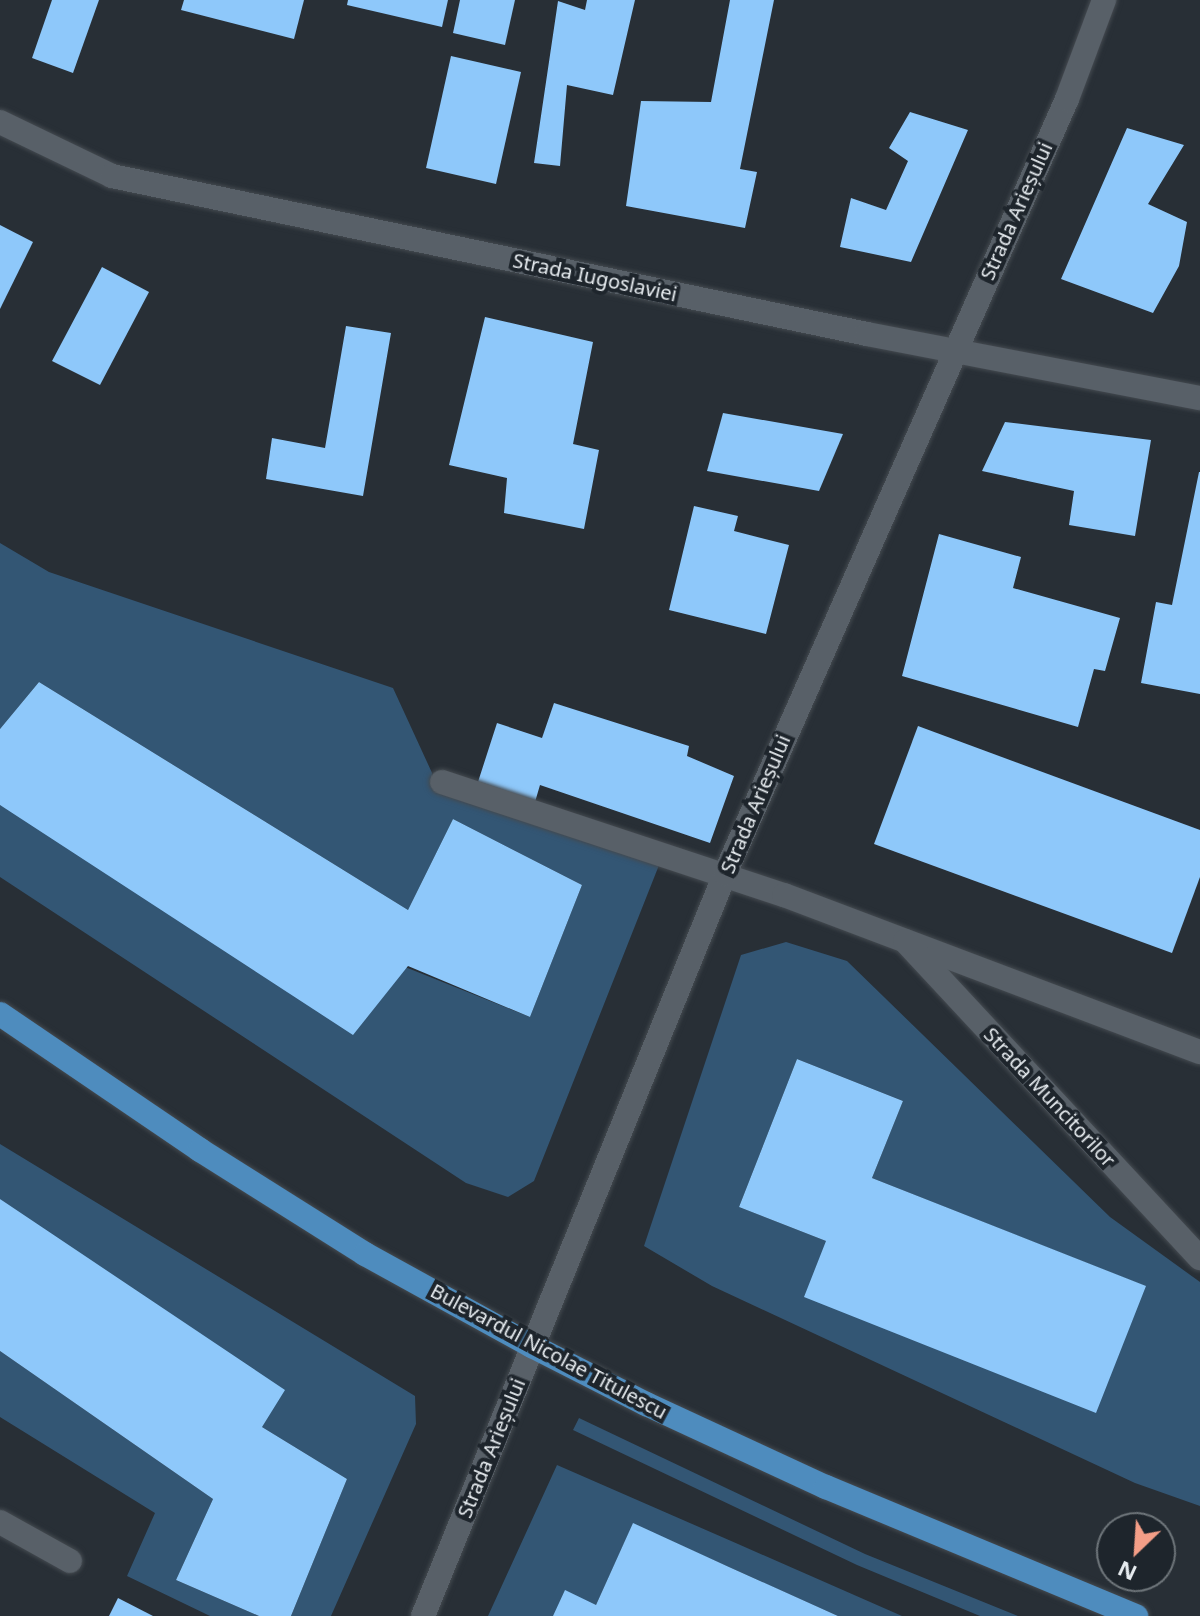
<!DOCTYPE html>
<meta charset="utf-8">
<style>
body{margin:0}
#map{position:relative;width:1200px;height:1616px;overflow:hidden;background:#282f36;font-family:"Noto Sans",sans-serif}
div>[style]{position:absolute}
.green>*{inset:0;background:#335674}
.building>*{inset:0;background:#8ec8fa}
.roads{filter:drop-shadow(0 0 2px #444a50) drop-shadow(0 0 2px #444a50)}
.minor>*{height:24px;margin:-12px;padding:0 12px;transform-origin:12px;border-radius:12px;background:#586068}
.major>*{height:24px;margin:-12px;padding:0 12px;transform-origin:12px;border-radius:12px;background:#4e8cbe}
span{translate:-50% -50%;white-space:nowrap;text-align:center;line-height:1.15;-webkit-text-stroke:8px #1e252c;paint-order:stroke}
.street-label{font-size:20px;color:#e7ecf0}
.north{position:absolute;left:1096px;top:1512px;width:80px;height:80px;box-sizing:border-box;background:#1e252c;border:2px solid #6e757a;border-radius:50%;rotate:205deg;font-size:22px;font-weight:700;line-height:32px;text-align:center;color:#e7ecf0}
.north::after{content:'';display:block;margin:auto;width:28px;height:36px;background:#f49e87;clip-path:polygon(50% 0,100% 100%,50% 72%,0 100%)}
</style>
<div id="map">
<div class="green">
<i style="clip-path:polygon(0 543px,49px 572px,393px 688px,433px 775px,665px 850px,534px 1181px,508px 1197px,466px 1183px,0 877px,0 805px,530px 1017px,582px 885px,453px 819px,408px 910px,39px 682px,0 729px)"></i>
<i style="clip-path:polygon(evenodd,786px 942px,847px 961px,1110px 1217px,1200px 1282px,1200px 1506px,1135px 1483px,712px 1286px,644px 1246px,741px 955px,786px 942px,797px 1059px,903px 1101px,872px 1178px,1145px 1286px,826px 1241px,739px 1207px,797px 1059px)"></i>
<i style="clip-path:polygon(0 1144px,415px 1396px,416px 1424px,331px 1616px,291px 1616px,347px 1479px,262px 1427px,0 1199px)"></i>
<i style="clip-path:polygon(0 1351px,213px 1499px,176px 1580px,259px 1616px,210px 1616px,127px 1576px,155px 1513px,0 1417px)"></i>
<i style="clip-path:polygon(579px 1418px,865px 1554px,1018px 1616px,980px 1616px,857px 1565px,573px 1430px)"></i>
<i style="clip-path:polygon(557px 1465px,738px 1544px,902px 1616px,838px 1616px,633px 1524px,596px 1605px,553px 1616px,488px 1616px)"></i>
</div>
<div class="building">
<i style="clip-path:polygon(52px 0,99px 0,73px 73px,32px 58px)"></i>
<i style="clip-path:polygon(184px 0,304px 0,294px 39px,181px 10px)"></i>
<i style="clip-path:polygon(348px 0,448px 0,442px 27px,347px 5px)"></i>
<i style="clip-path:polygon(460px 0,515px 0,505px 45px,453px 33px)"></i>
<i style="clip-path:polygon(587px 0,635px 0,613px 95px,567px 85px,560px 166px,534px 163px,558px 1px,585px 10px)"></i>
<i style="clip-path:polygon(730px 0,774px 0,740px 169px,757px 172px,745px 228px,626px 206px,641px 101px,711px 102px)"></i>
<i style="clip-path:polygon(451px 56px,521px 72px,496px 184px,426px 168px)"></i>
<i style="clip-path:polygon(910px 112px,968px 130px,911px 262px,840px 247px,851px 198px,886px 210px,908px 161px,889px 148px)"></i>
<i style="clip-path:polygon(1127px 128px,1184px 145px,1148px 204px,1187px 222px,1179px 266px,1153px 313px,1061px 279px)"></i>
<i style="clip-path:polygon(0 225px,33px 242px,0 309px)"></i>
<i style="clip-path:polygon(102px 267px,149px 292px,100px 385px,52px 361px)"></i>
<i style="clip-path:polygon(485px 317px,593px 342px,573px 444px,599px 450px,584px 529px,504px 513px,507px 478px,449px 465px)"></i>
<i style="clip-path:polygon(346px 326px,391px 333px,363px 496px,266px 479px,272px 438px,325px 448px)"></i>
<i style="clip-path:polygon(723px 413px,843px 434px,819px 491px,707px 471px)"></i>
<i style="clip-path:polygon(1005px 422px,1151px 440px,1135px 536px,1069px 525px,1074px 491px,982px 471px)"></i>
<i style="clip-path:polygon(1199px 472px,1200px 472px,1200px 694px,1141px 683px,1156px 602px,1172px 605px)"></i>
<i style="clip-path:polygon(694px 506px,738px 516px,734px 531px,789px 545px,766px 634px,669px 610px)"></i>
<i style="clip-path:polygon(939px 534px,1021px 557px,1013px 588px,1120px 618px,1105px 671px,1094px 669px,1078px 727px,902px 676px)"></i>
<i style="clip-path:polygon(39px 682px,408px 910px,453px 819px,582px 885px,530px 1017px,408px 966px,353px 1035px,0 805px,0 729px)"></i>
<i style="clip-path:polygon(554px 703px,689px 746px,687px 756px,734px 776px,710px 843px,540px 785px,535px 802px,477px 785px,497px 723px,542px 738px)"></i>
<i style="clip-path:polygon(918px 726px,1200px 830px,1200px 877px,1172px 953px,874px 844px)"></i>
<i style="clip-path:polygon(797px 1059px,903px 1101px,872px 1178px,1146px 1286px,1096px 1413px,804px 1297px,826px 1241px,739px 1207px)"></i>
<i style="clip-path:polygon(0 1199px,285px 1390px,262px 1427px,347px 1479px,291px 1616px,259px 1616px,176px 1580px,213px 1499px,0 1351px)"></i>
<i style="clip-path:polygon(633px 1523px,729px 1567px,838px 1616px,553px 1616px,565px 1590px,596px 1605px)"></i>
<i style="clip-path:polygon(118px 1598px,153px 1616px,109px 1616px)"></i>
</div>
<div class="roads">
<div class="minor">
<i style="left:0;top:122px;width:124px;rotate:25.7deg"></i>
<i style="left:112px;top:176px;width:771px;rotate:11.82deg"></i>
<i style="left:867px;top:334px;width:339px;rotate:10.9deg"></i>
<i style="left:442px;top:782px;width:360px;rotate:18.3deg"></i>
<i style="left:784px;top:895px;width:445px;rotate:20.7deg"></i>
<i style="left:905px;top:941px;width:433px;rotate:47.1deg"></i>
<i style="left:0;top:1522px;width:80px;rotate:29.1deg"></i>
<i style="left:423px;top:1616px;width:801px;rotate:-67.85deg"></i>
<i style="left:725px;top:874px;width:847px;rotate:-66.19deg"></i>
<i style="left:1067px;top:99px;width:106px;rotate:-69.5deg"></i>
</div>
<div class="major">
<i style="left:0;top:1014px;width:242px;rotate:34.2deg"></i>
<i style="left:200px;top:1150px;width:195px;rotate:32.2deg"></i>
<i style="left:365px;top:1254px;width:191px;rotate:28.9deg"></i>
<i style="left:532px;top:1346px;width:128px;rotate:27deg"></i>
<i style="left:646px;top:1404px;width:198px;rotate:24.8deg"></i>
<i style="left:826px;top:1487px;width:336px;rotate:22.6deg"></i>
</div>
</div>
<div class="street-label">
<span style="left:1016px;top:211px;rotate:-66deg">Strada Arieșului</span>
<span style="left:595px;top:277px;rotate:12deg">Strada Iugoslaviei</span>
<span style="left:755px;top:804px;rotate:-67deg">Strada Arieșului</span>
<span style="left:1050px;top:1097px;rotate:47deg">Strada Muncitorilor</span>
<span style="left:549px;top:1351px;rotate:28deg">Bulevardul Nicolae Titulescu</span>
<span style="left:491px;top:1448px;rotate:-68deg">Strada Arieșului</span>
</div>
<div class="north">N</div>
</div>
